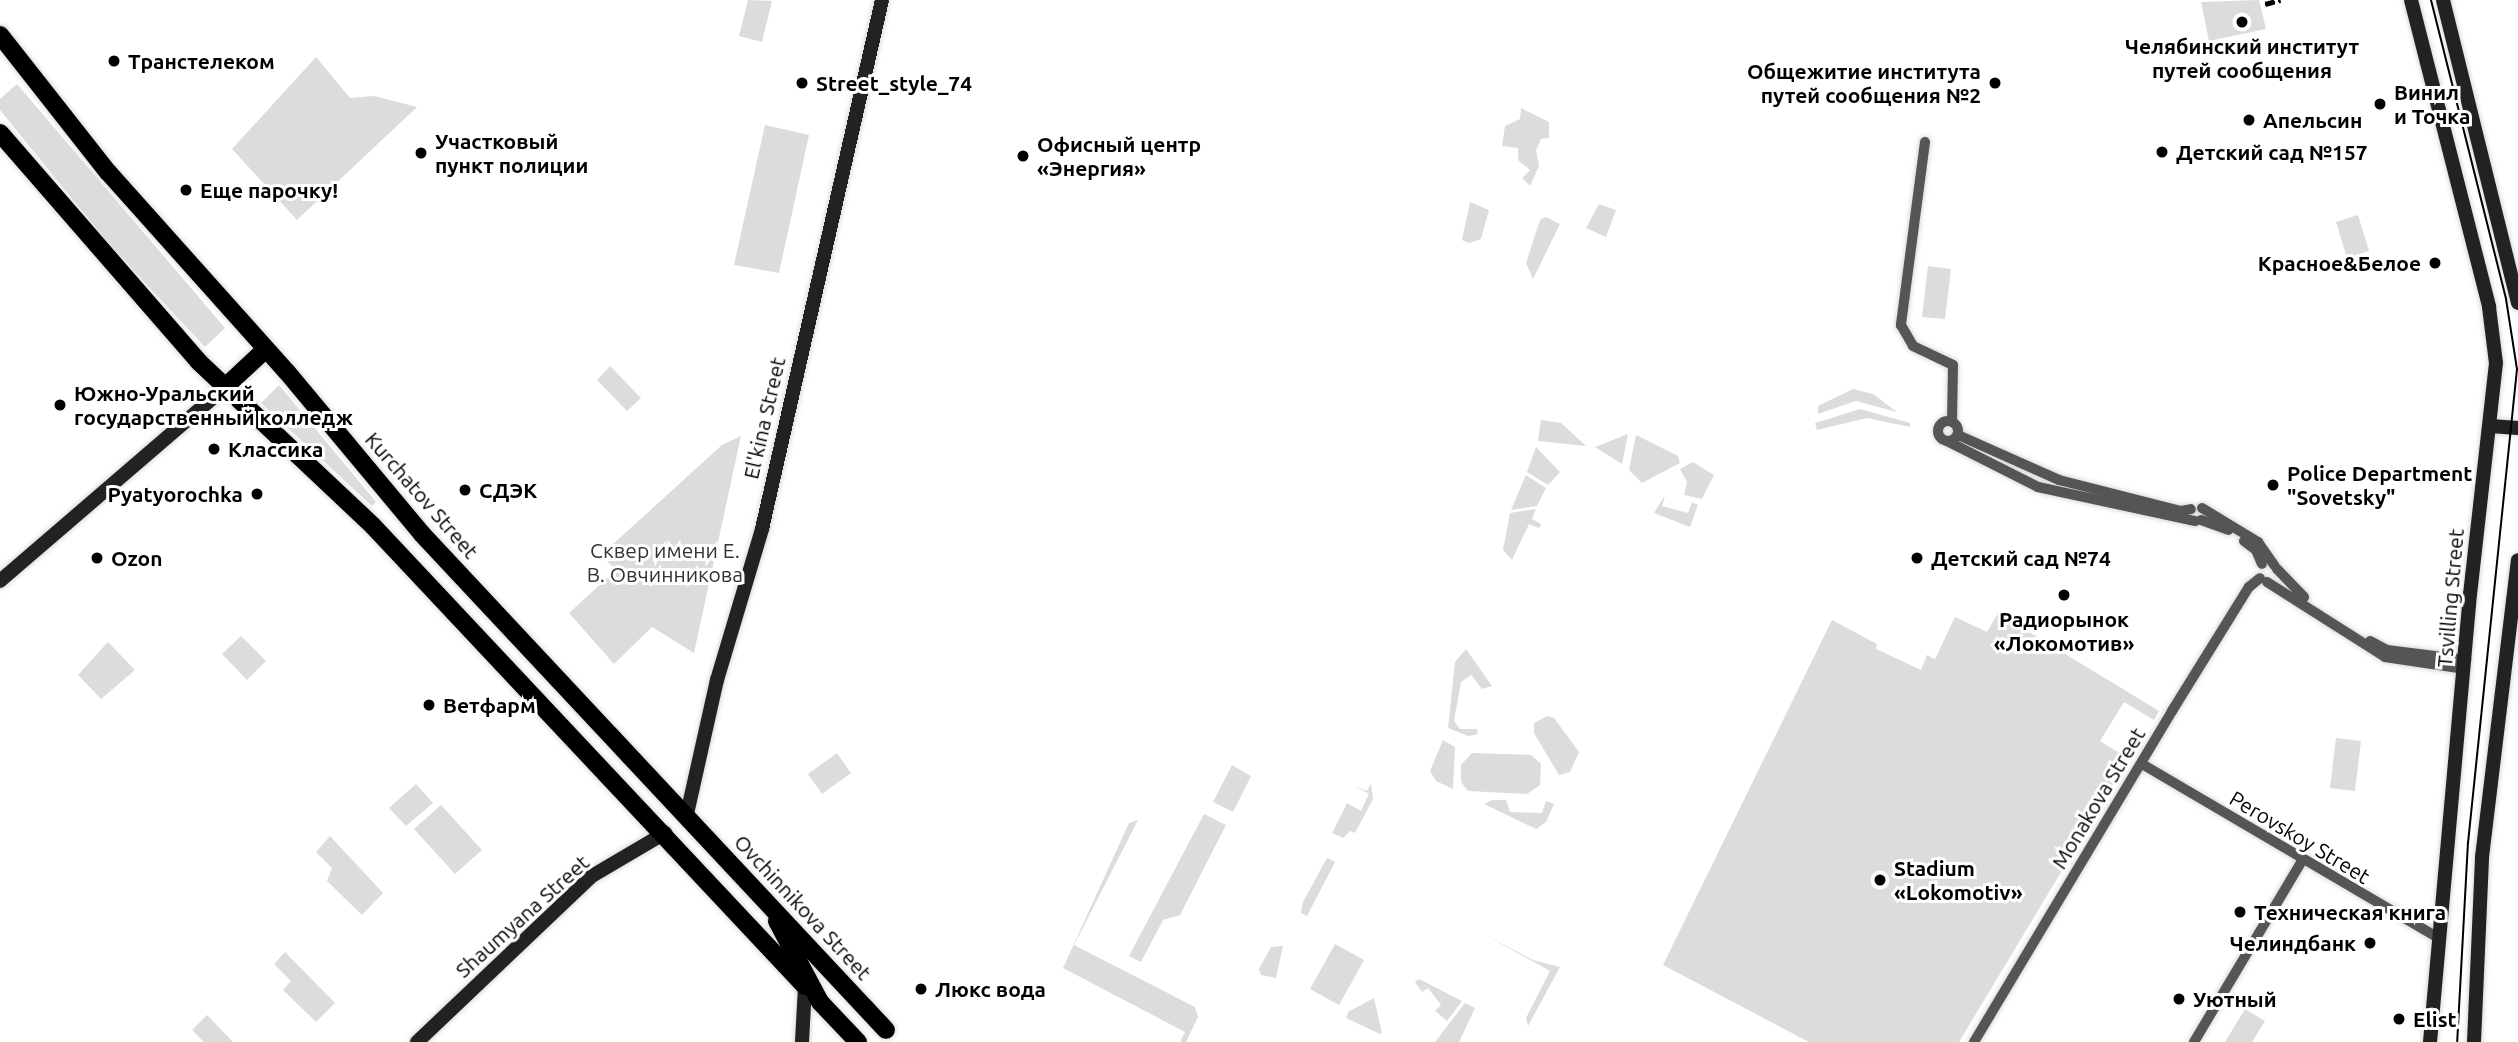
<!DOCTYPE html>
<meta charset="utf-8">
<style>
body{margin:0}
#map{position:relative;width:2518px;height:1042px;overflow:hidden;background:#fff;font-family:Ubuntu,sans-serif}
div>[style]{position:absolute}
.green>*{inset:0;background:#dcdcdc}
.roads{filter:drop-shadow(0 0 2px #dbdbdb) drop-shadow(0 0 2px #dbdbdb)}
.street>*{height:10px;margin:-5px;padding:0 5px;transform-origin:5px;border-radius:5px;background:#555}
.street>.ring{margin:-5px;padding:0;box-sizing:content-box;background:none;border:10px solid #555;border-radius:50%}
.secondary>*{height:14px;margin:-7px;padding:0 7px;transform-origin:7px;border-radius:7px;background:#222}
.primary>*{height:18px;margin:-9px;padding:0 9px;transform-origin:9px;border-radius:9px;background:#000}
.tram>*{height:2px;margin:-1px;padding:0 1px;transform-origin:1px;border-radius:1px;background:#000}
.rail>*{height:4.5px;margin-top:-2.25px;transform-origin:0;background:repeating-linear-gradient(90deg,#000 0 10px,transparent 0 13.5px)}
.dots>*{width:19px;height:19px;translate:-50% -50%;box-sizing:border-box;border:4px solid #fff;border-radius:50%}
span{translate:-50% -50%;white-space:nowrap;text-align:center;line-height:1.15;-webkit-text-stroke:6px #fff;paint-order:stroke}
.poi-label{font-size:21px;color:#000;font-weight:700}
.left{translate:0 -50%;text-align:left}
.right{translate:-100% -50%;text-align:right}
.street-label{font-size:21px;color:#000}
.park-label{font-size:21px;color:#333}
</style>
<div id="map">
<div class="green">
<i style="clip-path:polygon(748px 0,772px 1px,762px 42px,739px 36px)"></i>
<i style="clip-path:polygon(2259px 0,2266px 29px,2209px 41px,2201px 2px)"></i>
<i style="clip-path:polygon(316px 57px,350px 98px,374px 96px,417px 107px,297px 220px,232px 149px)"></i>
<i style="clip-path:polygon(17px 84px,225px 328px,205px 347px,110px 245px,0 110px,0 99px)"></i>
<i style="clip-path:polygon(1521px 108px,1549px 122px,1549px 138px,1541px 139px,1536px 150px,1539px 166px,1530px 186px,1522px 178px,1530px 170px,1518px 160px,1518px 148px,1502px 146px,1505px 126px,1520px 119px)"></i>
<i style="clip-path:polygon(765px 125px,809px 135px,779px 273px,734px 265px)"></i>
<i style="clip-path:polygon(1470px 202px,1489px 210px,1481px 239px,1469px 243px,1462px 240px)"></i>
<i style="clip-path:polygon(1599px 204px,1616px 210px,1606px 237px,1586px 228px)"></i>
<i style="clip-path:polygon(2358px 215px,2369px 251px,2347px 258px,2336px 222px)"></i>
<i style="clip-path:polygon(1546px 217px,1560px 224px,1533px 279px,1526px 263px,1540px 220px)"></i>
<i style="clip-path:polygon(1928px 266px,1951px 269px,1945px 319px,1922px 317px)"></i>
<i style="clip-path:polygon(610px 366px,641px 398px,627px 411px,597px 380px)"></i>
<i style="clip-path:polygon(279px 385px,376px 502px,372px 506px,261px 403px)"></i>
<i style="clip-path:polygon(1853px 389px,1873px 394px,1897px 412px,1856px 401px,1818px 414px,1818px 406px)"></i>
<i style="clip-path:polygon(1860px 409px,1910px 423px,1910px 427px,1867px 418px,1817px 430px,1815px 423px)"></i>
<i style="clip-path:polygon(1541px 420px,1561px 423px,1586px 446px,1538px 441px)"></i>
<i style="clip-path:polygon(1628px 434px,1622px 464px,1595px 447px)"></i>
<i style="clip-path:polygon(1636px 435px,1678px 456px,1680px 463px,1642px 483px,1629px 470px)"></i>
<i style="clip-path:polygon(741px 436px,694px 653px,652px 627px,614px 664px,569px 613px,616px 570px,601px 555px,722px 445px)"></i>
<i style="clip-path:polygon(1536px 447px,1560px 472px,1548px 485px,1527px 472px)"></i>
<i style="clip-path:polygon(1693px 462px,1714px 475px,1702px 499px,1684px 495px,1687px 482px,1680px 469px)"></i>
<i style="clip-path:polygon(1526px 475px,1546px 488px,1537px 506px,1511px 510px)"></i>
<i style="clip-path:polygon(1665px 495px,1662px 506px,1688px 513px,1692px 502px,1698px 505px,1690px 527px,1654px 513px)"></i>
<i style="clip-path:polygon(1536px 509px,1532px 519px,1541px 524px,1539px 528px,1529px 524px,1512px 560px,1503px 550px,1510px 513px)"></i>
<i style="clip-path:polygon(1998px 613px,2159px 711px,2154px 720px,2124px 702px,2100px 741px,2129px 759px,1959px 1042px,1809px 1042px,1663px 965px,1832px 620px,1877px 644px,1876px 649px,1921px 670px,1927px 655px,1935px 659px,1955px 617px,1987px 632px)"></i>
<i style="clip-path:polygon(241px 636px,266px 661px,247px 680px,222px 654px)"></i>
<i style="clip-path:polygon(108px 642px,135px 670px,101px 699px,78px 675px)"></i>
<i style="clip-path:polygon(1466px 649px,1492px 686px,1482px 689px,1471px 675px,1461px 682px,1454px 721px,1460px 729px,1477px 729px,1478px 734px,1468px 736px,1448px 728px,1455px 662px)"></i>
<i style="clip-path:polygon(1547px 716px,1554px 718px,1579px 752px,1570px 772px,1559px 775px,1534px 733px,1534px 723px)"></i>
<i style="clip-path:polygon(2336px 738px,2361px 741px,2355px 791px,2330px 788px)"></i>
<i style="clip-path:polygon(1443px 740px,1455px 747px,1453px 789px,1436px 781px,1430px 771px)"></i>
<i style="clip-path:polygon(837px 753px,851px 773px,822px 794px,808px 774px)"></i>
<i style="clip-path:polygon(1472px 753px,1531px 755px,1541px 764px,1540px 785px,1527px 794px,1468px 791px,1461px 782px,1461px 765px)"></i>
<i style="clip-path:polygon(1232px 765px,1251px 776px,1233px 812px,1213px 802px)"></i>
<i style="clip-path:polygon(416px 784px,433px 803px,406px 826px,389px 808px)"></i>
<i style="clip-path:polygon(1371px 784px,1373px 799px,1355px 833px,1350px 831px,1343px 838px,1332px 833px,1347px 803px,1361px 811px,1369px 794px,1355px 786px,1367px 791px)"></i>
<i style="clip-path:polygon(1492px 800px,1506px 800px,1510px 812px,1542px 813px,1546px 801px,1554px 804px,1546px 822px,1536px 829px,1484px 804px)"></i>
<i style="clip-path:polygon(441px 805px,482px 850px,455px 874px,414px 829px)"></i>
<i style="clip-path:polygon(1204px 814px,1226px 825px,1180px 915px,1163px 920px,1141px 962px,1129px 956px)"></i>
<i style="clip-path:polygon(1138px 820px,1074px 945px,1195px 1007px,1198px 1017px,1186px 1042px,1180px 1042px,1185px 1032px,1063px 968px,1129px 823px)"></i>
<i style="clip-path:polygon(330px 836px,383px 893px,362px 915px,327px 881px,332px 868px,316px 852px)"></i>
<i style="clip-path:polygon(1327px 858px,1335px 862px,1307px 916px,1301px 913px,1303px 902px)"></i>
<i style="clip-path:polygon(1485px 935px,1533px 960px,1560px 967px,1528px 1026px,1526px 1018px,1550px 971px)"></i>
<i style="clip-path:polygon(1335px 944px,1364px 960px,1339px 1005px,1310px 989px)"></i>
<i style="clip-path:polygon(1283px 946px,1276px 978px,1261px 975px,1259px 969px,1271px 947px)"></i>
<i style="clip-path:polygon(285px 952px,335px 1003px,316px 1022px,283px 990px,291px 981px,274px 964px)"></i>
<i style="clip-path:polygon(1419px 979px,1462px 1001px,1447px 1021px,1435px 1011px,1441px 1005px,1428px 988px,1422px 992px,1415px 982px)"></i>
<i style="clip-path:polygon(1374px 998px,1382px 1033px,1380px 1034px,1346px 1018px,1348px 1012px)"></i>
<i style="clip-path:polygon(1465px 1003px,1475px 1008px,1459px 1042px,1435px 1042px)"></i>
<i style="clip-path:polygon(2245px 1009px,2265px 1021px,2252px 1042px,2225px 1042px)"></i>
<i style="clip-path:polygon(207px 1015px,233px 1042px,204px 1042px,192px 1030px)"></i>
</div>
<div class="roads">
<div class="street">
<i style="left:1925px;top:142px;width:185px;rotate:97.5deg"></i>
<i style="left:1901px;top:325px;width:24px;rotate:60deg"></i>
<i style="left:1913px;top:346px;width:44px;rotate:25.4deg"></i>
<i style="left:1953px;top:365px;width:57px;rotate:91deg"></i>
<i class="ring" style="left:1938px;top:421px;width:10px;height:10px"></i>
<i style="left:1958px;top:435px;width:111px;rotate:24deg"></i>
<i style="left:2059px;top:480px;width:126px;rotate:14.3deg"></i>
<i style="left:2181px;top:511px;width:10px;rotate:-11deg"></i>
<i style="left:1947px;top:441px;width:102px;rotate:26.8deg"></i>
<i style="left:2038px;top:487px;width:161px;rotate:12.2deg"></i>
<i style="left:2202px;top:508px;width:66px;rotate:31.3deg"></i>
<i style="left:2258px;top:542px;width:29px;rotate:55deg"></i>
<i style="left:2201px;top:520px;width:29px;rotate:20deg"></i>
<i style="left:2244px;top:541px;width:15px;rotate:37deg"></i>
<i style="left:2256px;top:550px;width:15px;rotate:67deg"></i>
<i style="left:2277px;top:569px;width:39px;rotate:46deg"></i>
<i style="left:2267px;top:582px;width:140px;rotate:32.4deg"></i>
<i style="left:2385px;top:657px;width:81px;rotate:8.5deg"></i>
<i style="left:2370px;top:641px;width:19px;rotate:28deg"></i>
<i style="left:2387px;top:650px;width:80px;rotate:7.2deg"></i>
<i style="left:2142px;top:764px;width:346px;rotate:30.4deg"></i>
<i style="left:1974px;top:1042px;width:386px;rotate:-59.1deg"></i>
<i style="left:2172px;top:711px;width:146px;rotate:-58.2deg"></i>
<i style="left:2249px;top:587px;width:14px;rotate:-39deg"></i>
<i style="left:2194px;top:1042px;width:213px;rotate:-59.2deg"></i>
</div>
<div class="secondary">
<i style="left:2411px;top:0;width:317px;rotate:75.7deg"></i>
<i style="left:2489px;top:307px;width:56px;rotate:82.9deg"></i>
<i style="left:2496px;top:363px;width:232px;rotate:96.4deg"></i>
<i style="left:2470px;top:594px;width:450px;rotate:95.1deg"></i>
<i style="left:2443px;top:0;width:312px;rotate:76.1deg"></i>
<i style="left:2490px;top:426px;width:28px;rotate:4deg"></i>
<i style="left:0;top:581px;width:296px;rotate:-40.7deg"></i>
<i style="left:687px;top:814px;width:137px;rotate:-77.4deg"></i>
<i style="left:717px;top:680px;width:158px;rotate:-73.4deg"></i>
<i style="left:762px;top:529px;width:542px;rotate:-77.22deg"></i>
<i style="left:417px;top:1042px;width:241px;rotate:-43.5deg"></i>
<i style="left:592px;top:876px;width:85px;rotate:-30.5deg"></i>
<i style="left:802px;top:1042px;width:56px;rotate:-86.9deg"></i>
<i style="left:2474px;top:1042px;width:185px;rotate:-87.5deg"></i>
<i style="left:2482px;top:857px;width:299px;rotate:-83.1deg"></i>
</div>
<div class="primary">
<i style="left:0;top:35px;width:174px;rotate:51.8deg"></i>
<i style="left:108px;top:172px;width:268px;rotate:48.2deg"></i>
<i style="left:287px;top:372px;width:211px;rotate:50.2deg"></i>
<i style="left:422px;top:534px;width:679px;rotate:46.91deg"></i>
<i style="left:0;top:133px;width:303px;rotate:49deg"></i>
<i style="left:199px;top:362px;width:239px;rotate:43.3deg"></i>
<i style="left:373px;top:526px;width:631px;rotate:46.8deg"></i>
<i style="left:224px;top:388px;width:57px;rotate:-42.9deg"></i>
<i style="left:777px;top:921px;width:92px;rotate:62deg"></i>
<i style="left:820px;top:1002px;width:55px;rotate:46.5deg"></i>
</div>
</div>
<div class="tram">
<i style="left:2431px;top:0;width:308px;rotate:75.9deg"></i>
<i style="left:2506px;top:299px;width:71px;rotate:81.1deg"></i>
<i style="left:2517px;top:369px;width:476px;rotate:95.9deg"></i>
<i style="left:2468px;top:842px;width:200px;rotate:93.1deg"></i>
</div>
<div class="rail">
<i style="left:2265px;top:4px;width:16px;rotate:-15deg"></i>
</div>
<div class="dots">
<i style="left:2242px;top:22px;background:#000"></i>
<i style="left:114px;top:61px;background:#000"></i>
<i style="left:802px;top:83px;background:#000"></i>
<i style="left:1995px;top:83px;background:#000"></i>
<i style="left:2380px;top:104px;background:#000"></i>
<i style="left:2249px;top:120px;background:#000"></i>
<i style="left:2162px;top:152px;background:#000"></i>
<i style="left:421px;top:153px;background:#000"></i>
<i style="left:1023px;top:156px;background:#000"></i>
<i style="left:186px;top:190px;background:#000"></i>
<i style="left:2435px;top:263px;background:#000"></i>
<i style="left:60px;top:405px;background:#000"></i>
<i style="left:214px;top:449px;background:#000"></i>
<i style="left:2273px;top:485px;background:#000"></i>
<i style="left:465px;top:490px;background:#000"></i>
<i style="left:257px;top:494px;background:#000"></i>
<i style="left:97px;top:558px;background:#000"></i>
<i style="left:1917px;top:558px;background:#000"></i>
<i style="left:2064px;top:595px;background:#000"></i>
<i style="left:429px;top:705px;background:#000"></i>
<i style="left:1880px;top:880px;background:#000"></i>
<i style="left:2240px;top:912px;background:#000"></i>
<i style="left:2370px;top:943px;background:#000"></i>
<i style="left:921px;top:989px;background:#000"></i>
<i style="left:2179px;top:999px;background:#000"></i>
<i style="left:2399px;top:1019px;background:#000"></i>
</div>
<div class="poi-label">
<span style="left:2242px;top:58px">Челябинский институт<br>путей сообщения</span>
<span class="left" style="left:128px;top:61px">Транстелеком</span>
<span class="right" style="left:1981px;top:83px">Общежитие института<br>путей сообщения №2</span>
<span class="left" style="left:816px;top:83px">Street_style_74</span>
<span class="left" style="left:2394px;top:104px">Винил<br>и Точка</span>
<span class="left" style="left:2263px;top:120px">Апельсин</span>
<span class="left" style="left:435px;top:153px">Участковый<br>пункт полиции</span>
<span class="left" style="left:1037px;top:156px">Офисный центр<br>«Энергия»</span>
<span class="left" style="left:2176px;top:152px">Детский сад №157</span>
<span class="left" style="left:200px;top:190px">Еще парочку!</span>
<span class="right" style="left:2421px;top:263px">Красное&amp;Белое</span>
<span class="left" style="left:74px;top:405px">Южно-Уральский<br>государственный колледж</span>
<span class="left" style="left:228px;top:449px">Классика</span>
<span class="left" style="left:2287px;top:485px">Police Department<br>"Sovetsky"</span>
<span class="left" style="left:479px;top:490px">СДЭК</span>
<span class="right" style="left:243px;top:494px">Pyatyorochka</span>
<span class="left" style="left:111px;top:558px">Ozon</span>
<span class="left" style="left:1931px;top:558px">Детский сад №74</span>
<span style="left:2064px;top:631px">Радиорынок<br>«Локомотив»</span>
<span class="left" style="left:443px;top:705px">Ветфарм</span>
<span class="left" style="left:1894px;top:880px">Stadium<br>«Lokomotiv»</span>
<span class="left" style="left:2254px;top:912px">Техническая книга</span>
<span class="right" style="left:2356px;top:943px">Челиндбанк</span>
<span class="left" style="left:935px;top:989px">Люкс вода</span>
<span class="left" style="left:2193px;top:999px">Уютный</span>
<span class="left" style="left:2413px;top:1019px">Elist</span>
</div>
<div class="street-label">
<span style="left:764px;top:418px;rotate:-77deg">El'kina Street</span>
<span style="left:422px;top:495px;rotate:49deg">Kurchatov Street</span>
<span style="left:2450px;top:598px;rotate:-85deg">Tsvilling Street</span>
<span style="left:2098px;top:798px;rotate:-59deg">Monakova Street</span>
<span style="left:2300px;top:837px;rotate:31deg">Perovskoy Street</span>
<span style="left:803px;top:907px;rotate:47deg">Ovchinnikova Street</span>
<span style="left:522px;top:916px;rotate:-42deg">Shaumyana Street</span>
</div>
<div class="park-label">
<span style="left:665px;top:562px">Сквер имени Е.<br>В. Овчинникова</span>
</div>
</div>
